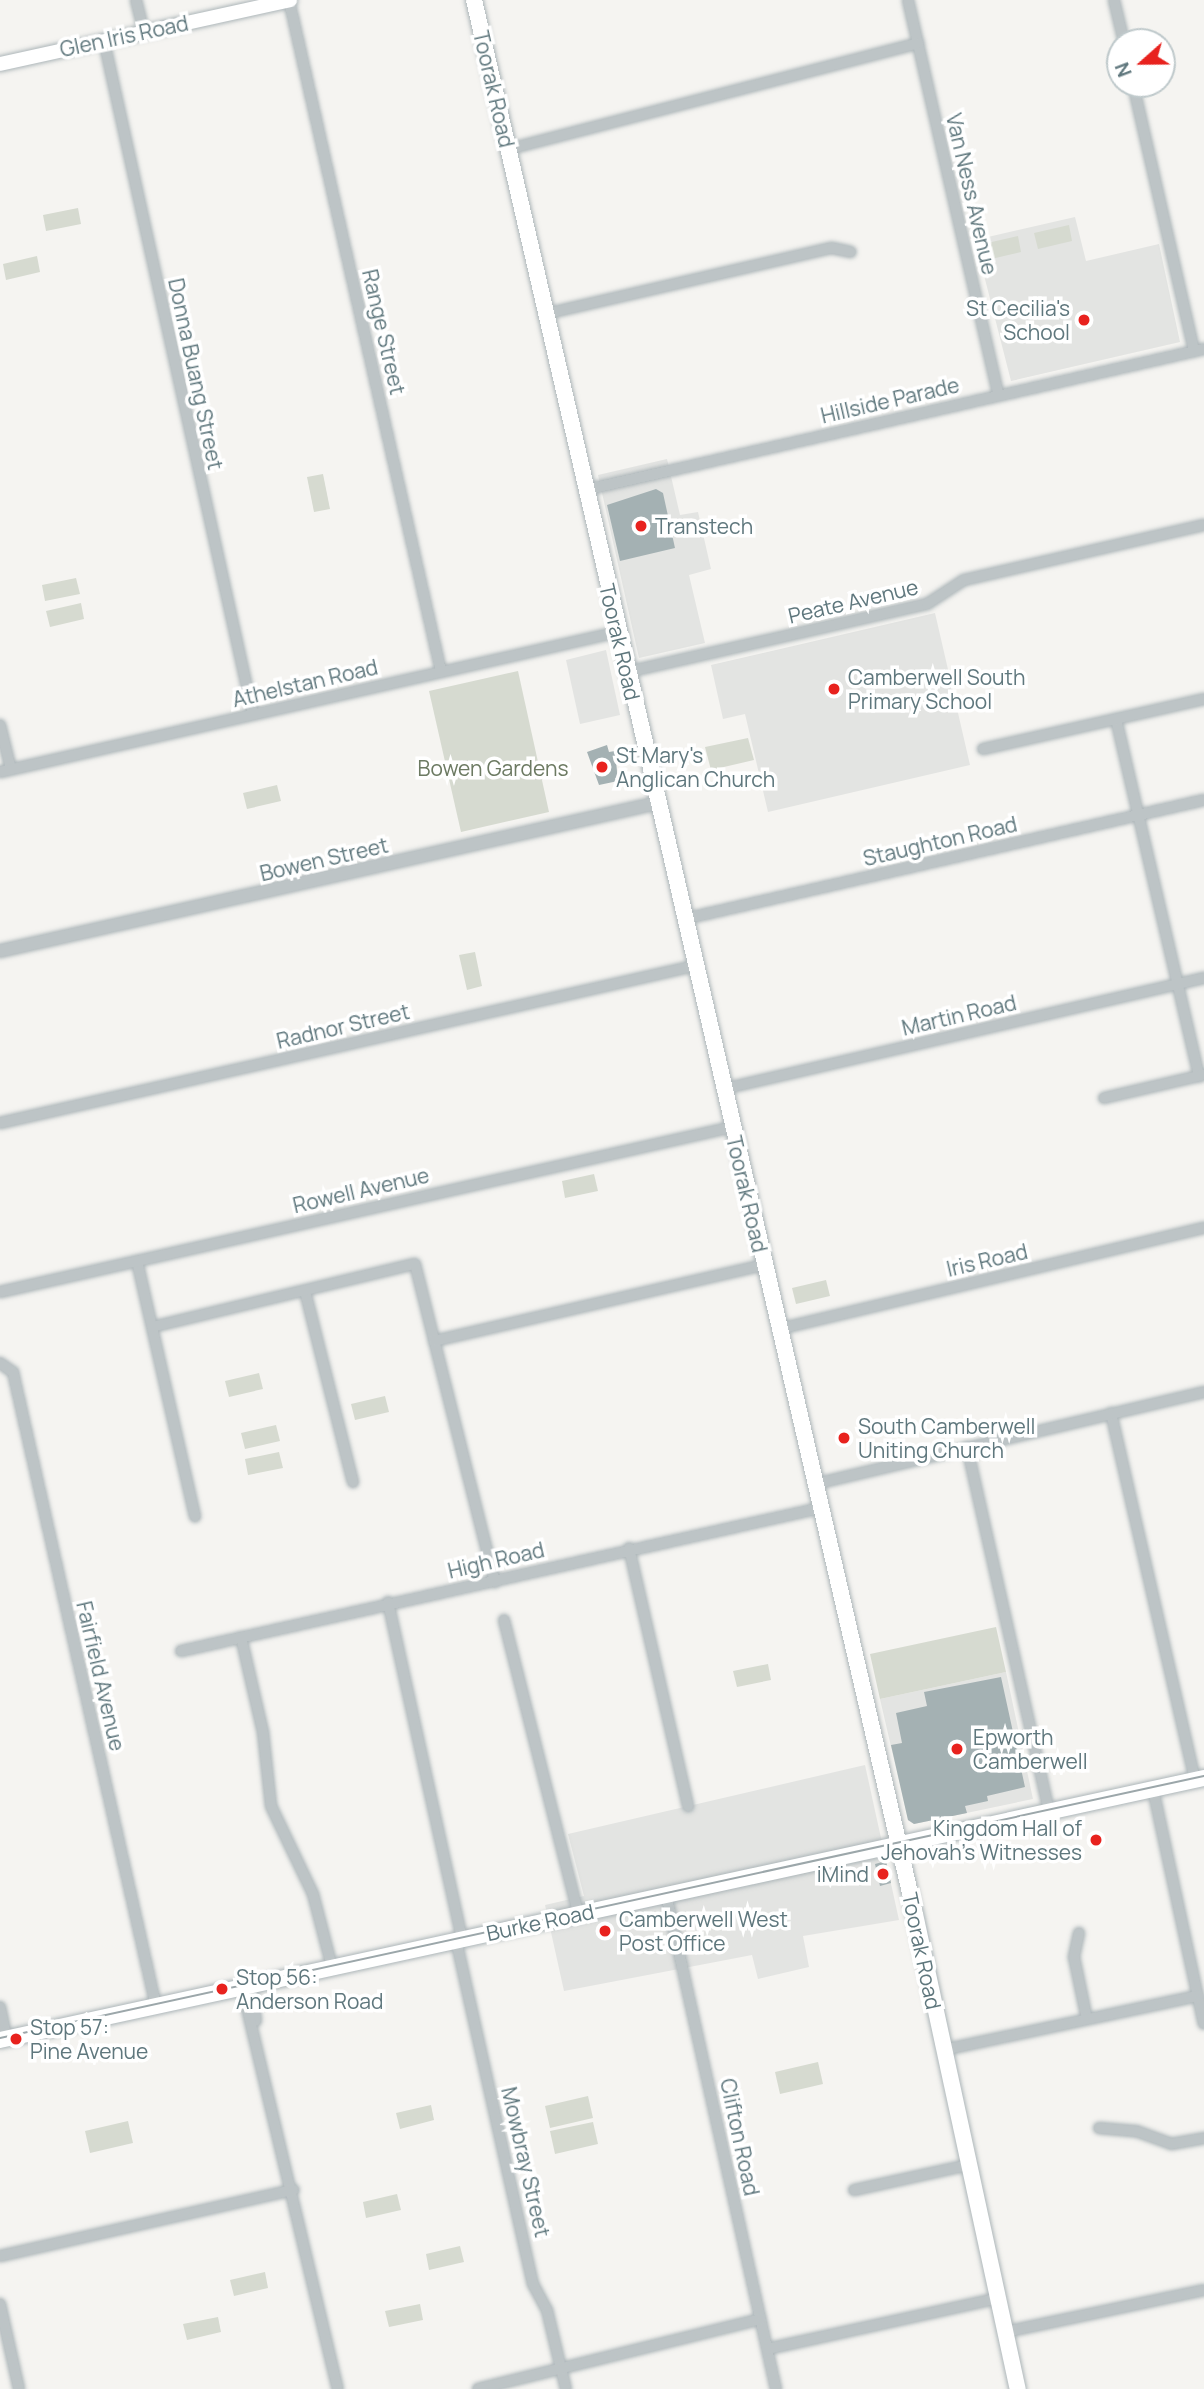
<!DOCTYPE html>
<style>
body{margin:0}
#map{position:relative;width:1204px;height:2389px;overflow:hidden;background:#f5f4f1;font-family:Manrope,sans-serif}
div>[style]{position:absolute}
.built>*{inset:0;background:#e3e4e2}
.green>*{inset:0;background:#d6dad0}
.building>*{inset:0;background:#a4b1b3}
.roads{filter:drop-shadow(0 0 2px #adb6b9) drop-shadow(0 0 2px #adb6b9)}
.minor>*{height:10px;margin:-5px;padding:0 5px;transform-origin:5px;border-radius:5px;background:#bdc4c6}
.tertiary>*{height:12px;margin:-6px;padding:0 6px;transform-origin:6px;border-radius:6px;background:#bdc4c6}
.secondary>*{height:14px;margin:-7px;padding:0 7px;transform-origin:7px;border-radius:7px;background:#fff}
.primary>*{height:16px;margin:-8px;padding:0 8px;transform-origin:8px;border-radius:8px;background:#fff}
.trunk>*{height:16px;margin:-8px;padding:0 8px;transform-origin:8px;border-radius:8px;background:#fff}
.tram>*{height:2px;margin:-1px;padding:0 1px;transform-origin:1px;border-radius:1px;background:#9ca7aa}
.dots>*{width:19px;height:19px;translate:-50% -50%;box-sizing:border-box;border:4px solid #fff;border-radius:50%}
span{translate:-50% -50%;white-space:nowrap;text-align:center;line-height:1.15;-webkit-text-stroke:7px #fff;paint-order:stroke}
.street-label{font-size:21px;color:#5f777d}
.poi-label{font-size:21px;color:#5f777d}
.right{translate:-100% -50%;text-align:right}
.left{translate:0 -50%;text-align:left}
.park-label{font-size:21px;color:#6c7a62}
.north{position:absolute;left:1106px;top:28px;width:70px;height:70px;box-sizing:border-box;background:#fff;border:2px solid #bfc9cb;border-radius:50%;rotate:249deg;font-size:19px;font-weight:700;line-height:28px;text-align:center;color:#5f777d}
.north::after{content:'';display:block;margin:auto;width:24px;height:32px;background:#e8221e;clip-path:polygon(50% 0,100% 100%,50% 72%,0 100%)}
</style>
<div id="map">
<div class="built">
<i style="clip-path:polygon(1075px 217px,1086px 261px,1159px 244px,1180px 342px,1011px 381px,975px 240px)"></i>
<i style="clip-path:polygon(667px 459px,680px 515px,698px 512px,711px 569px,689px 575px,705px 643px,639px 658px,598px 475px)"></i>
<i style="clip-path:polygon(935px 613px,970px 765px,768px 812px,745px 714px,723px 719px,711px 665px)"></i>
<i style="clip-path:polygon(606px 650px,620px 715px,580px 724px,566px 660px)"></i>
<i style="clip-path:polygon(1006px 1672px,1033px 1799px,914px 1824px,908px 1820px,880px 1699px)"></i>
<i style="clip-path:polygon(865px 1765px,899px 1920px,803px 1936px,809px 1967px,758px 1979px,752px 1955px,564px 1991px,545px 1905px,584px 1896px,568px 1834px)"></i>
</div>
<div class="green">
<i style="clip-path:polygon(78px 208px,81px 224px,46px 231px,43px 215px)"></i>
<i style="clip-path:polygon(1069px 225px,1072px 241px,1038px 249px,1034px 233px)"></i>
<i style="clip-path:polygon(1018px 236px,1021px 252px,987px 260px,983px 244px)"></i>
<i style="clip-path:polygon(37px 256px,40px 272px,6px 280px,3px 264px)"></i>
<i style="clip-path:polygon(323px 474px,330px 509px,314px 512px,307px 477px)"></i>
<i style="clip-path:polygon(76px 578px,80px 594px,45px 601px,42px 585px)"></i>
<i style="clip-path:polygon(81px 603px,84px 619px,50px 627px,46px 611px)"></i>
<i style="clip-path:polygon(518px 671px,549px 812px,461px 832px,429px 691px)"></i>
<i style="clip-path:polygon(748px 738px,754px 760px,711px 770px,705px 747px)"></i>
<i style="clip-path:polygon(277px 785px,281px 801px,247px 809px,243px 793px)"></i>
<i style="clip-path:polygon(475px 952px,482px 986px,467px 990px,459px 955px)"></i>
<i style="clip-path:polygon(594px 1174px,598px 1191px,565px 1198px,562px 1181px)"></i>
<i style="clip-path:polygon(826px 1280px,830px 1296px,796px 1304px,792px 1288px)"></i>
<i style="clip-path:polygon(259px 1373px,263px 1389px,229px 1397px,225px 1381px)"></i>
<i style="clip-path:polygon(385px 1396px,389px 1412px,355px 1420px,351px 1404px)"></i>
<i style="clip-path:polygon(276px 1425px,280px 1441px,245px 1449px,241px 1433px)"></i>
<i style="clip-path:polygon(279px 1452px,283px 1468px,248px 1475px,245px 1459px)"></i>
<i style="clip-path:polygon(996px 1627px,1006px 1672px,880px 1699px,870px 1654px)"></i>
<i style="clip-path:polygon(768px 1664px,771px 1680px,737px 1687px,733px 1671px)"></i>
<i style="clip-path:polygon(818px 2062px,823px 2084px,780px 2094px,775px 2072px)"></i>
<i style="clip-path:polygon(588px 2096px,593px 2118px,550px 2128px,545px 2106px)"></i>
<i style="clip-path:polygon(431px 2105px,434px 2120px,400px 2129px,396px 2113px)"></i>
<i style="clip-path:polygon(128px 2121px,133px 2143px,90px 2153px,85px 2131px)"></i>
<i style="clip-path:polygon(593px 2122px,598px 2144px,555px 2154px,550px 2131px)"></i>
<i style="clip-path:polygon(397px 2194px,401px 2210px,366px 2218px,363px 2202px)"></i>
<i style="clip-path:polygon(460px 2246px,464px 2262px,429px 2270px,426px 2254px)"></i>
<i style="clip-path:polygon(265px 2272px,268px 2288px,234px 2296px,230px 2280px)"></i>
<i style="clip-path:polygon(420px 2304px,423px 2320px,389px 2327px,385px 2311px)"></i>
<i style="clip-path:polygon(218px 2317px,221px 2332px,187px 2340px,183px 2324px)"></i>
</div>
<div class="building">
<i style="clip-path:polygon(656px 489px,663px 493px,675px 548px,620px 561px,607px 505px)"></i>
<i style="clip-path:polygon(607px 745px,609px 752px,615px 751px,618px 781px,599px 785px,587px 752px)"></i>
<i style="clip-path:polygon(1001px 1677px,1025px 1787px,987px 1796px,988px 1801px,965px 1806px,967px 1813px,914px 1824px,908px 1820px,891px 1745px,902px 1743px,896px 1713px,927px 1706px,924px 1692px)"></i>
<i style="clip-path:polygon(886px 1861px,891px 1883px,880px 1886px,875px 1864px)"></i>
</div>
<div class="roads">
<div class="minor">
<i style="left:136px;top:0;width:33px;rotate:76deg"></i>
<i style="left:289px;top:0;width:688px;rotate:77.24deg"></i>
<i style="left:908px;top:0;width:406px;rotate:77.1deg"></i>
<i style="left:1114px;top:0;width:43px;rotate:76.6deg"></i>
<i style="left:104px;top:41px;width:689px;rotate:77.52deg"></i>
<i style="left:1133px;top:84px;width:274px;rotate:77.1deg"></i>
<i style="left:509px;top:149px;width:423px;rotate:-14.5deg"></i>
<i style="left:545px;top:314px;width:294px;rotate:-13deg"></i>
<i style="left:832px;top:248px;width:19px;rotate:12deg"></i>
<i style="left:585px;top:490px;width:635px;rotate:-12.83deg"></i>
<i style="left:627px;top:672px;width:308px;rotate:-12.8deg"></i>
<i style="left:927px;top:604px;width:44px;rotate:-33deg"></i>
<i style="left:964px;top:580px;width:246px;rotate:-12.9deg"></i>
<i style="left:1116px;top:719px;width:367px;rotate:76.9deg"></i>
<i style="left:0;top:725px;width:45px;rotate:76deg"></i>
<i style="left:983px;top:749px;width:227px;rotate:-12.7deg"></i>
<i style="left:0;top:772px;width:634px;rotate:-12.76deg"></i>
<i style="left:684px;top:919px;width:533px;rotate:-12.89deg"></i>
<i style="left:723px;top:1089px;width:494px;rotate:-13deg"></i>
<i style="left:1104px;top:1098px;width:102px;rotate:-13.1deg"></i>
<i style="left:0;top:1123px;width:712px;rotate:-12.75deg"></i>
<i style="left:137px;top:1261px;width:262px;rotate:77.2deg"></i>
<i style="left:305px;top:1291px;width:197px;rotate:75.9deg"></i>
<i style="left:0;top:1292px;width:750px;rotate:-12.7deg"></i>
<i style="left:152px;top:1327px;width:270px;rotate:-13.5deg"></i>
<i style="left:415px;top:1264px;width:328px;rotate:75.9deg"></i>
<i style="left:779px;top:1329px;width:437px;rotate:-13.4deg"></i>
<i style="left:434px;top:1341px;width:338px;rotate:-13deg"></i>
<i style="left:0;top:1363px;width:16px;rotate:35deg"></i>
<i style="left:13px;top:1372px;width:650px;rotate:77.29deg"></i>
<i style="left:1111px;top:1413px;width:376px;rotate:77.1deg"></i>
<i style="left:967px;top:1447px;width:373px;rotate:77.3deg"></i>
<i style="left:815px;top:1484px;width:400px;rotate:-13.3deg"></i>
<i style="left:629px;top:1548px;width:265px;rotate:77.1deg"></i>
<i style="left:388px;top:1602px;width:345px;rotate:77.6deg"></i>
<i style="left:504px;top:1620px;width:302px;rotate:75.8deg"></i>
<i style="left:241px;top:1637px;width:98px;rotate:77deg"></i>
<i style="left:263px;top:1732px;width:74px;rotate:83.8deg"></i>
<i style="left:271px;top:1806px;width:98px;rotate:64.5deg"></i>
<i style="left:313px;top:1894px;width:75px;rotate:75.4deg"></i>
<i style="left:181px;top:1651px;width:655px;rotate:-12.61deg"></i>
<i style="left:1153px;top:1789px;width:240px;rotate:77.8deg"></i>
<i style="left:666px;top:1894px;width:507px;rotate:77.47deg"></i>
<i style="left:1079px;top:1933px;width:25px;rotate:102deg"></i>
<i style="left:1074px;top:1957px;width:63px;rotate:78.2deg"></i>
<i style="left:456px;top:1940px;width:353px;rotate:77.4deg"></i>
<i style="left:533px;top:2284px;width:30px;rotate:62deg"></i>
<i style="left:547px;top:2310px;width:81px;rotate:76.5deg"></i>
<i style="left:251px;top:1985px;width:36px;rotate:82deg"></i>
<i style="left:242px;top:1987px;width:413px;rotate:76.6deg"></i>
<i style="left:0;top:2007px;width:33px;rotate:78deg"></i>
<i style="left:943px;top:2050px;width:261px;rotate:-12deg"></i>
<i style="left:1099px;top:2128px;width:37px;rotate:5deg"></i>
<i style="left:1136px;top:2131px;width:37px;rotate:20deg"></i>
<i style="left:1171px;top:2144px;width:34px;rotate:-10deg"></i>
<i style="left:854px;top:2190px;width:117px;rotate:-12.4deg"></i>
<i style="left:0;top:2256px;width:301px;rotate:-12.7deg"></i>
<i style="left:0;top:2304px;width:87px;rotate:77.4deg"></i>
<i style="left:1005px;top:2332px;width:203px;rotate:-11.9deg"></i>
<i style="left:767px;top:2349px;width:237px;rotate:-12.4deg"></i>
<i style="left:478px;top:2389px;width:291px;rotate:-13.9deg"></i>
</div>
<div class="tertiary">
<i style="left:0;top:951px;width:673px;rotate:-12.69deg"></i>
</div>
<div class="secondary">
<i style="left:0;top:64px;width:297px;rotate:-12.4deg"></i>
</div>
<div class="primary">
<i style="left:0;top:2040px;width:1232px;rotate:-12.28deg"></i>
</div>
<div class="trunk">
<i style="left:474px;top:0;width:1964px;rotate:77.03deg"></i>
<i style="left:915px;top:1914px;width:486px;rotate:77.8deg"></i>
</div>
</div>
<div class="tram">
<i style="left:0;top:2038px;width:1232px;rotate:-12.28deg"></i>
</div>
<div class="dots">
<i style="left:1084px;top:320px;background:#e8221e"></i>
<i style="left:641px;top:526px;background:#e8221e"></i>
<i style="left:834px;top:689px;background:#e8221e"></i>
<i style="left:602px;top:767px;background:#e8221e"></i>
<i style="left:844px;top:1438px;background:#e8221e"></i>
<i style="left:957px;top:1749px;background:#e8221e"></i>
<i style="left:1096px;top:1840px;background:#e8221e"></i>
<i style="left:883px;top:1874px;background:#e8221e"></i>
<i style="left:605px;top:1931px;background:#e8221e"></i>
<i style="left:222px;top:1989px;background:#e8221e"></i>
<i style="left:16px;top:2039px;background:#e8221e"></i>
</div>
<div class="street-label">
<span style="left:124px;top:36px;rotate:-12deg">Glen Iris Road</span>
<span style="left:494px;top:89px;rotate:77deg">Toorak Road</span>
<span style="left:972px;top:194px;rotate:77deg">Van Ness Avenue</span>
<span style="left:384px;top:332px;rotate:77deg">Range Street</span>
<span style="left:196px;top:374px;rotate:78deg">Donna Buang Street</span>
<span style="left:890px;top:400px;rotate:-13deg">Hillside Parade</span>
<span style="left:853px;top:601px;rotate:-13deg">Peate Avenue</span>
<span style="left:620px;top:642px;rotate:77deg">Toorak Road</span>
<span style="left:305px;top:683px;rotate:-13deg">Athelstan Road</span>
<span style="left:940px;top:841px;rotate:-13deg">Staughton Road</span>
<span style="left:324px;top:859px;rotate:-13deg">Bowen Street</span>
<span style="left:959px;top:1015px;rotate:-13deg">Martin Road</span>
<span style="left:343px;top:1026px;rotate:-13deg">Radnor Street</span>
<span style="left:361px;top:1190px;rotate:-13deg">Rowell Avenue</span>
<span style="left:747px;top:1194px;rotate:77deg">Toorak Road</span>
<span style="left:987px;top:1260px;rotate:-13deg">Iris Road</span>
<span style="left:496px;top:1560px;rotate:-13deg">High Road</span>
<span style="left:101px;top:1676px;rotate:77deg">Fairfield Avenue</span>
<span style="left:540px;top:1922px;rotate:-12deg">Burke Road</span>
<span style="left:922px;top:1951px;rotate:78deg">Toorak Road</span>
<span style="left:740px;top:2137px;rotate:78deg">Clifton Road</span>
<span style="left:526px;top:2162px;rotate:77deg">Mowbray Street</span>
</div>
<div class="poi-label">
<span class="right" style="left:1070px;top:320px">St Cecilia's<br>School</span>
<span class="left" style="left:655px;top:526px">Transtech</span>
<span class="left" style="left:848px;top:689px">Camberwell South<br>Primary School</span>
<span class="left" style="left:616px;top:767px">St Mary's<br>Anglican Church</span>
<span class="left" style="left:858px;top:1438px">South Camberwell<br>Uniting Church</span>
<span class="left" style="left:973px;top:1749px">Epworth<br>Camberwell</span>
<span class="right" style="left:1082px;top:1840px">Kingdom Hall of<br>Jehovah's Witnesses</span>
<span class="right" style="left:869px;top:1874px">iMind</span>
<span class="left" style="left:619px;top:1931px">Camberwell West<br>Post Office</span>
<span class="left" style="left:236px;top:1989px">Stop 56:<br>Anderson Road</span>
<span class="left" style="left:30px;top:2039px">Stop 57:<br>Pine Avenue</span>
</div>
<div class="park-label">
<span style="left:493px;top:768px">Bowen Gardens</span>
</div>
<div class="north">N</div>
</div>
